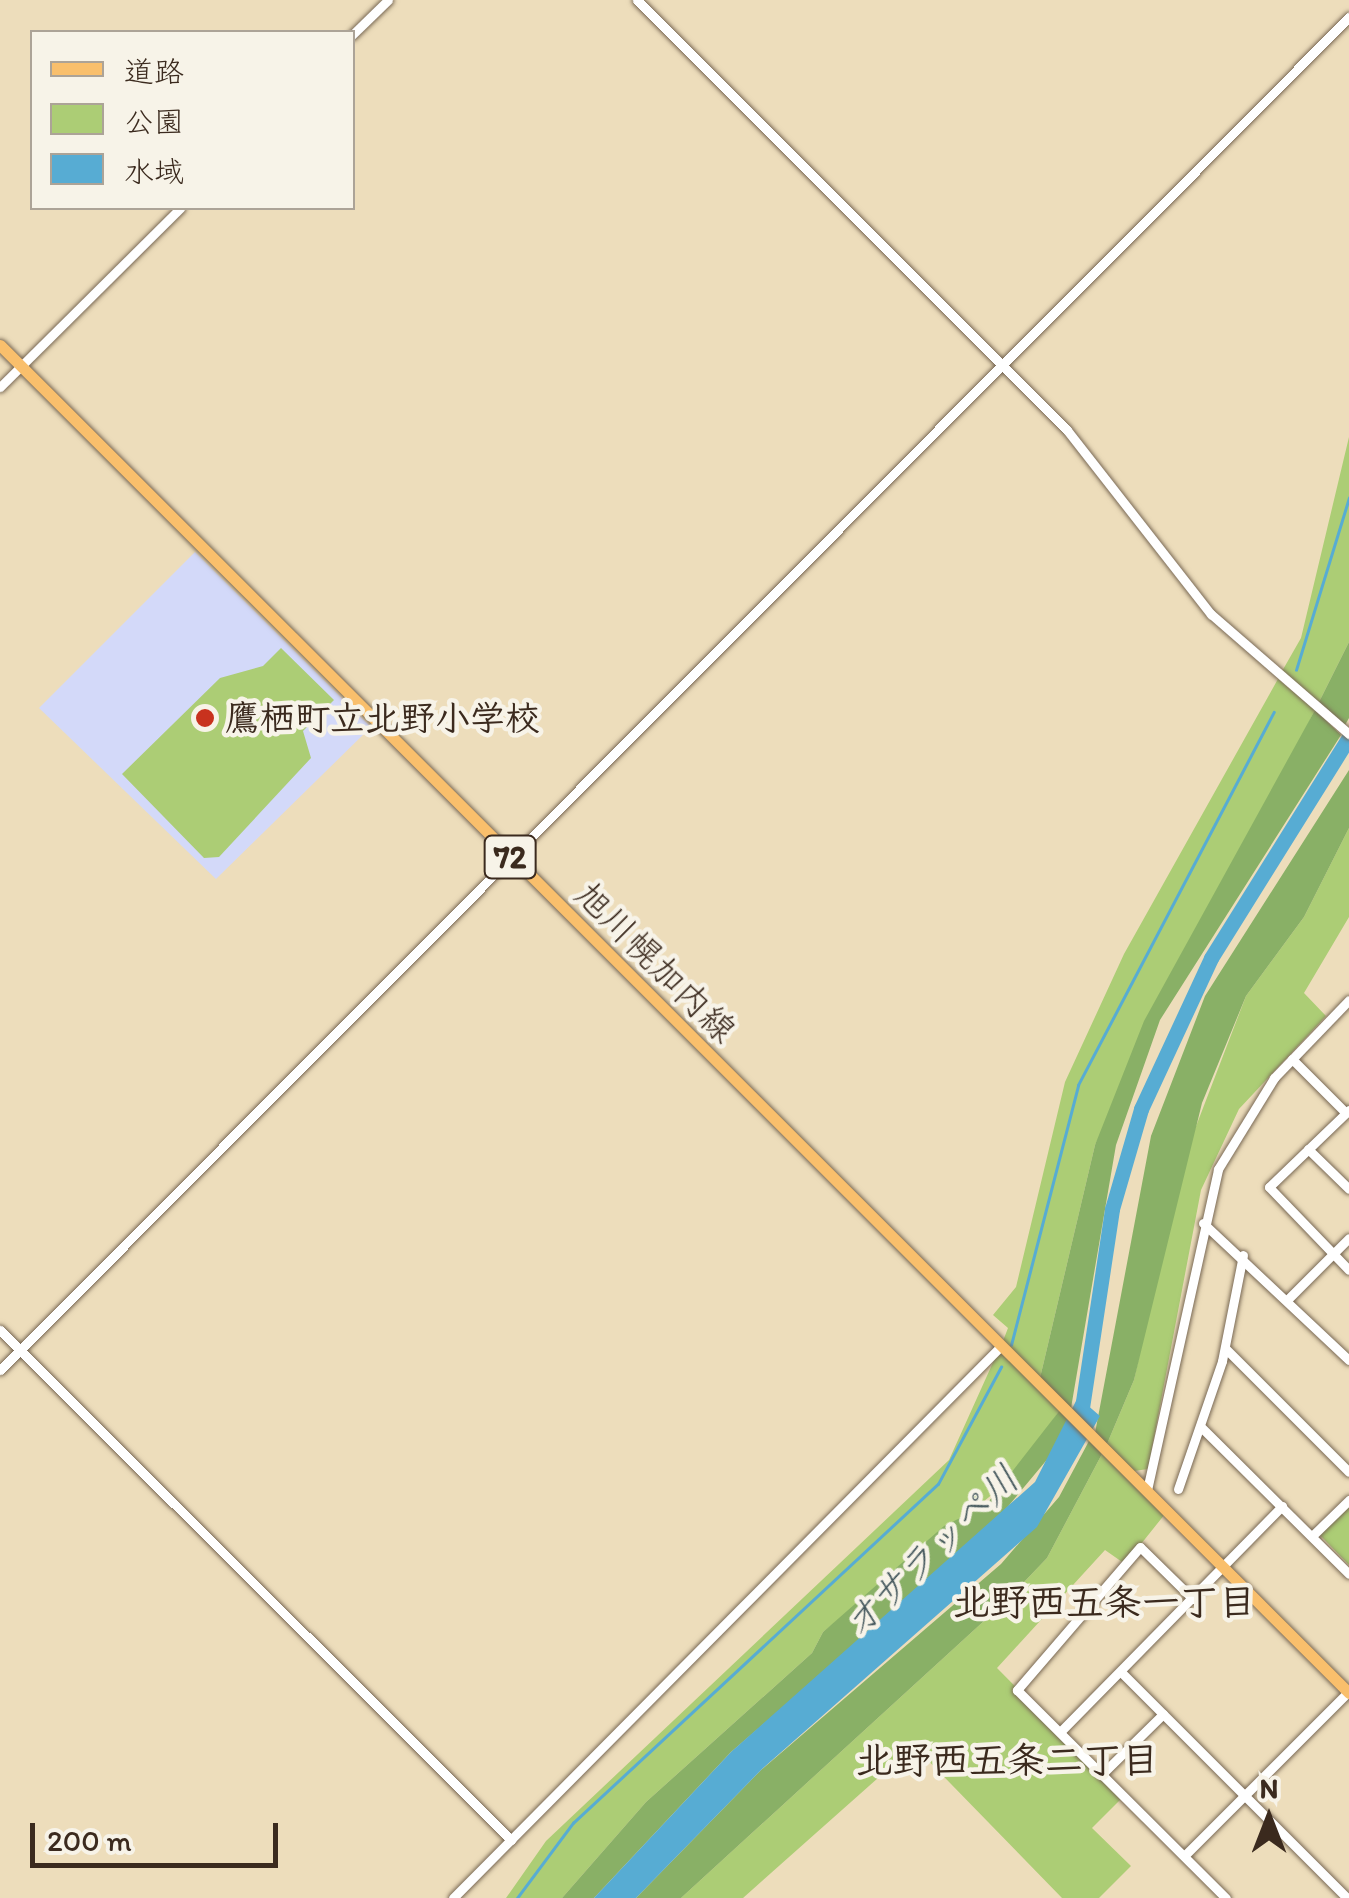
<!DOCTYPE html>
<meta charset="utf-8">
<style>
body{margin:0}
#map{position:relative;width:1349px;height:1898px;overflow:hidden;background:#edddbb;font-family:Itim,"Klee One",sans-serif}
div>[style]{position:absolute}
.built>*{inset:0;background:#d3d9f9}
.green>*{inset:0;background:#accd75}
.forest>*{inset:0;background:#89b066}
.water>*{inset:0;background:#57acd3}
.stream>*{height:2.5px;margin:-1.25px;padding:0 1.25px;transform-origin:1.25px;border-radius:1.25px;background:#57acd3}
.river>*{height:15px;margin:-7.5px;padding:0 7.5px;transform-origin:7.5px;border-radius:7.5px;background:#57acd3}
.roads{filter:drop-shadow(0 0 2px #796955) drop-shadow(0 0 2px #796955)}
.minor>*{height:9px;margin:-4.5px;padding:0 4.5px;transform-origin:4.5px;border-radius:4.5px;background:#fff}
.major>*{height:11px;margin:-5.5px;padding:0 5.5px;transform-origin:5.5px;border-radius:5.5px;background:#f9bf6c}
.dots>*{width:28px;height:28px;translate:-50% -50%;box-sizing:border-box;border:5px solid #f7f3e8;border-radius:50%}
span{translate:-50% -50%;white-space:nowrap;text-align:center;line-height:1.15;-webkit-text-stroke:9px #f7f3e8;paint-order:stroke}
.shield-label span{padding:2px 8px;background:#f7f3e8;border:2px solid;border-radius:8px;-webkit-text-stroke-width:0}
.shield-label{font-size:32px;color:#3b2a1e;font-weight:700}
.poi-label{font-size:35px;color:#3b2a1e;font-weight:700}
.left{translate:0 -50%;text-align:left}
.street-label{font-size:35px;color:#3b2a1e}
.water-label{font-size:38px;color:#45585d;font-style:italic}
.neighbourhood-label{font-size:38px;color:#3b2a1e;font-weight:700}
.legend{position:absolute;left:30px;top:30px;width:325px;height:180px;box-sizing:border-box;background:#f7f3e8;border:2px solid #aca397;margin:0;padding:12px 18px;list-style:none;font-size:30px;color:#3b2a1e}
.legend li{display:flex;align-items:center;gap:20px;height:50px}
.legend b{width:50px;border:2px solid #aca397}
.north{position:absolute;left:1219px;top:1768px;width:100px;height:100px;-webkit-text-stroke:8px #f7f3e8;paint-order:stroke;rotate:0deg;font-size:28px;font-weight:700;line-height:40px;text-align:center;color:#3b2a1e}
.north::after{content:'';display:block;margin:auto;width:35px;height:45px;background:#3b2a1e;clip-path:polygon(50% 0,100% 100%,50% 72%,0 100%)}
.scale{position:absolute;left:30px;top:1823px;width:248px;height:45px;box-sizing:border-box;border:5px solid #3b2a1e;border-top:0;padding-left:12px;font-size:30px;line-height:35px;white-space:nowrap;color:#3b2a1e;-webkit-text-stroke:8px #f7f3e8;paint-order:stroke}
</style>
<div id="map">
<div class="built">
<i style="clip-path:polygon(195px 552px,371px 727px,216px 879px,39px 708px)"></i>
</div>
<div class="green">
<i style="clip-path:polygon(1349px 437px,1349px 642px,1319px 702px,1281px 673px,1301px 638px)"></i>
<i style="clip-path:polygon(281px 648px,334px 700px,303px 731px,311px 758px,219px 857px,204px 858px,122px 774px,220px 678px,263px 666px)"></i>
<i style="clip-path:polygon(1278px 679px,1315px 710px,1095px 1145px,1040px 1378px,1003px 1341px,1008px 1328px,993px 1315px,1016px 1287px,1065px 1082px,1124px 954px)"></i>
<i style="clip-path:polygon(1349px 828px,1349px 917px,1304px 993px,1326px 1016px,1239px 1109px,1201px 1190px,1148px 1469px,1134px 1471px,1107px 1444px,1134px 1380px,1180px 1168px,1246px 996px,1304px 917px)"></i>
<i style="clip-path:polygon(1000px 1347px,1060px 1410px,1010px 1480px,823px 1632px,812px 1653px,646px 1802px,562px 1898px,506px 1898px,546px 1841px,949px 1460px)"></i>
<i style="clip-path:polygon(1102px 1454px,1165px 1514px,1125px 1564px,1105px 1550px,997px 1668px,1124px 1796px,1092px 1828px,1131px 1866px,1099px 1898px,1062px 1898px,914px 1746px,743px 1898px,681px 1898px,1008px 1599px,1047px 1558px)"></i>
<i style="clip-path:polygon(1349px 1505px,1349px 1565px,1319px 1534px)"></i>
</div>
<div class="forest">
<i style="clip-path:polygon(1349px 642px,1349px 718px,1345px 725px,1319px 702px)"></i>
<i style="clip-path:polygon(1315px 710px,1341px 735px,1160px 1020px,1116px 1145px,1071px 1408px,1040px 1378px,1095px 1145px,1144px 1021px)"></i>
<i style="clip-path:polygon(1349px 770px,1349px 828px,1304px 917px,1246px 996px,1202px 1103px,1134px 1380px,1107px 1444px,1095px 1433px,1151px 1136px,1205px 996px)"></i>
<i style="clip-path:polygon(1060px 1410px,1070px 1420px,1060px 1444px,990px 1528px,731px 1752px,594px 1898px,562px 1898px,646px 1802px,812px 1653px,823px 1632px,944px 1526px,986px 1505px)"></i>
<i style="clip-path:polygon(1089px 1441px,1102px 1454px,1047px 1558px,1008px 1599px,681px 1898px,636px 1898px,761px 1770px,1001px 1564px,1059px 1497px)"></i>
</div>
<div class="water">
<i style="clip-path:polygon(1078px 1397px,1100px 1416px,1037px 1527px,761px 1770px,636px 1898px,594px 1898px,731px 1752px,1035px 1482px)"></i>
</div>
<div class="stream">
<i style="left:1296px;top:670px;width:180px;rotate:-72.9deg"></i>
<i style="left:1011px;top:1345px;width:268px;rotate:-75.5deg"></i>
<i style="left:1078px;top:1085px;width:421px;rotate:-62.3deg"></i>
<i style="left:517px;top:1898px;width:94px;rotate:-53.3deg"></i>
<i style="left:573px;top:1823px;width:498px;rotate:-42.9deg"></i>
<i style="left:938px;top:1484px;width:133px;rotate:-61.7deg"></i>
</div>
<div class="river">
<i style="left:1080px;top:1421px;width:214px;rotate:-81.4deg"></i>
<i style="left:1112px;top:1209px;width:104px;rotate:-73.8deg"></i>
<i style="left:1141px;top:1109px;width:166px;rotate:-65.1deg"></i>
<i style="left:1211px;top:958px;width:261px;rotate:-58deg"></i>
</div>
<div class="roads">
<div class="minor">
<i style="left:637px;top:0;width:608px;rotate:45deg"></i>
<i style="left:1067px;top:430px;width:234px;rotate:52deg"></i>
<i style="left:1211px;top:614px;width:183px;rotate:41deg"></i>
<i style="left:352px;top:35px;width:50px;rotate:-44.2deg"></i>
<i style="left:0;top:387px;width:254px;rotate:-44.8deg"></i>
<i style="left:1292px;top:1059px;width:76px;rotate:45deg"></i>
<i style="left:1349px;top:1110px;width:111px;rotate:136.1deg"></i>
<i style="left:1269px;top:1187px;width:115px;rotate:46.1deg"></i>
<i style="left:1308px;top:1149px;width:57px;rotate:44.3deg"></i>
<i style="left:1203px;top:1223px;width:200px;rotate:43.2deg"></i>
<i style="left:1288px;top:1299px;width:86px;rotate:-45deg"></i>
<i style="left:0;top:1330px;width:722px;rotate:44.94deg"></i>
<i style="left:1225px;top:1348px;width:175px;rotate:45deg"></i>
<i style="left:0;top:1370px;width:1911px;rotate:-45.08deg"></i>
<i style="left:1202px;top:1428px;width:207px;rotate:44.8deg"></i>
<i style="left:1178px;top:1489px;width:135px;rotate:-71deg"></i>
<i style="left:1222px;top:1361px;width:108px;rotate:-78.8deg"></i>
<i style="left:1147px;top:1490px;width:329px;rotate:-77.5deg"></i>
<i style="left:1218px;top:1169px;width:107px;rotate:-58.4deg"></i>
<i style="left:1274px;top:1078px;width:108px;rotate:-46.1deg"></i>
<i style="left:1312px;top:1536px;width:52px;rotate:-44.2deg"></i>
<i style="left:1193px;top:1599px;width:74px;rotate:-135.5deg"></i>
<i style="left:1140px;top:1547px;width:189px;rotate:130.7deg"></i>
<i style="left:1017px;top:1690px;width:295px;rotate:44.9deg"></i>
<i style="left:1121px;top:1672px;width:320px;rotate:45deg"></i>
<i style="left:1060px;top:1732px;width:317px;rotate:-45.5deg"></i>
<i style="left:1101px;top:1775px;width:87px;rotate:-44.5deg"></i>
<i style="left:1184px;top:1856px;width:232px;rotate:-45deg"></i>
<i style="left:453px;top:1898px;width:778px;rotate:-45.21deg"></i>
</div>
<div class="major">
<i style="left:0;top:345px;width:1907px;rotate:44.98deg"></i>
</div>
</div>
<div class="dots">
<i style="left:205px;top:718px;background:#c8321e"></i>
</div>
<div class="shield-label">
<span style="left:510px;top:857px">72</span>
</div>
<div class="poi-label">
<span class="left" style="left:225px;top:718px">鷹栖町立北野小学校</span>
</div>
<div class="street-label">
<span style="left:656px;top:962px;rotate:45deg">旭川幌加内線</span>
</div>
<div class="water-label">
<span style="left:931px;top:1552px;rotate:-44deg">オサラッペ川</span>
</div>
<div class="neighbourhood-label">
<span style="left:1104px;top:1603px">北野西五条一丁目</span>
<span style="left:1007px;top:1761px">北野西五条二丁目</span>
</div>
<ul class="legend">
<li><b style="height:12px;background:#f9bf6c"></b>道路</li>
<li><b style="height:28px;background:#accd75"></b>公園</li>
<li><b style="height:28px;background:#57acd3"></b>水域</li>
</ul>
<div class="north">N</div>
<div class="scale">200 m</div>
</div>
